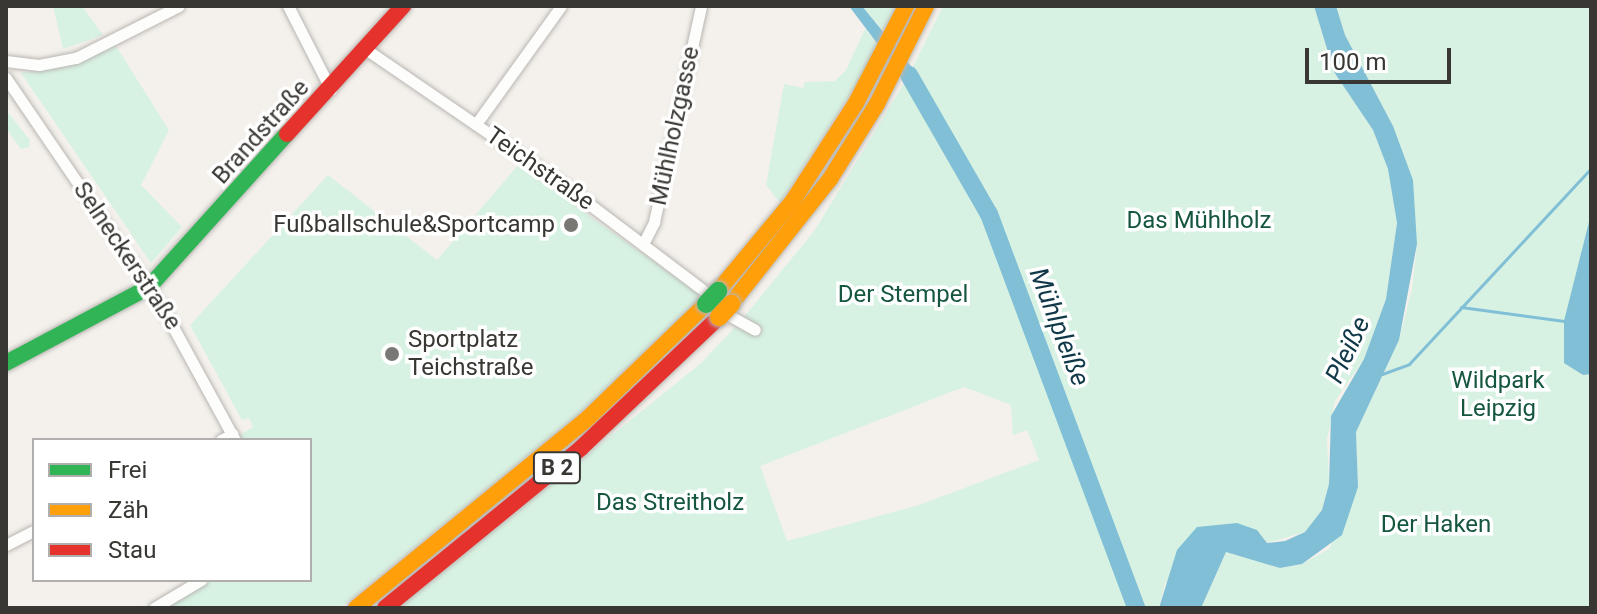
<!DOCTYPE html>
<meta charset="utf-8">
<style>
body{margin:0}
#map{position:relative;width:1597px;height:614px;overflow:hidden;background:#f4f1ec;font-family:Roboto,sans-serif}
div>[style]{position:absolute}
.green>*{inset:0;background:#d7f2e2}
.water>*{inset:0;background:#81bfd6}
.stream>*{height:3px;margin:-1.5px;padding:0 1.5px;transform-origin:1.5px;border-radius:1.5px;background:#81bfd6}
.river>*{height:18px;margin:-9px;padding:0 9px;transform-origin:9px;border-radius:9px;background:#81bfd6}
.roads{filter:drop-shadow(0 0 2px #b9b6b3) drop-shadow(0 0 2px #b9b6b3)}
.street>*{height:11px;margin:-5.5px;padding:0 5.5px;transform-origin:5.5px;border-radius:5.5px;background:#fdfdfc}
.fast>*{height:16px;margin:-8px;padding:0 8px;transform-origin:8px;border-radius:8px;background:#30b455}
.slow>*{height:16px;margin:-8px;padding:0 8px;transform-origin:8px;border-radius:8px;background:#ff9f0a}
.jam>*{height:16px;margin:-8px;padding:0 8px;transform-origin:8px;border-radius:8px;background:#e5322d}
.bridges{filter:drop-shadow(0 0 2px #b9b6b3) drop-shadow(0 0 2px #b9b6b3)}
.fast-bridge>*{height:18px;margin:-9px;padding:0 9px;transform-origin:9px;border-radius:9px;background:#30b455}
.slow-bridge>*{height:18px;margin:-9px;padding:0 9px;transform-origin:9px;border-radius:9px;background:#ff9f0a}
.dots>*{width:22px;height:22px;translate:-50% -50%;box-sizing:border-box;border:4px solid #fff;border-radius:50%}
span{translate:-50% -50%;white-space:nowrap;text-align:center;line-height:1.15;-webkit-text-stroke:7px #fff;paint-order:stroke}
.shield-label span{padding:2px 6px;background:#fff;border:2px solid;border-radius:6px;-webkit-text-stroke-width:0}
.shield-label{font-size:22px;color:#393733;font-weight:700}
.street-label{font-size:24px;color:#393733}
.park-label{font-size:24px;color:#15573e}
.poi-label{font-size:24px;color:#393733}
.right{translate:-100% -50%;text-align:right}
.left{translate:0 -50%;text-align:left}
.water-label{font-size:26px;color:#103848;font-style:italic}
.frame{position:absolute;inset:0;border:8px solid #393733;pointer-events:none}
.legend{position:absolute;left:32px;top:438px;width:280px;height:144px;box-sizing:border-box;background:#fff;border:2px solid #b0afad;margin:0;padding:10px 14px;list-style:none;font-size:24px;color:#393733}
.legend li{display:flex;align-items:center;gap:16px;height:40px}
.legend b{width:40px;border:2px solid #b0afad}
.scale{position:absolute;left:1305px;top:48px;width:146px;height:36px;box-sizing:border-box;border:4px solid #393733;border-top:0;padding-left:10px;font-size:24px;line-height:28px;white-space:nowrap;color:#393733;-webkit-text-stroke:6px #fff;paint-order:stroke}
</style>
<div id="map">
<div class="green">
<i style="clip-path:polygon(53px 6px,82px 6px,103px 35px,63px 49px)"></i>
<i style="clip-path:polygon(862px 6px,897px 6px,884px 32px)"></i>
<i style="clip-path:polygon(evenodd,943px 6px,1314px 6px,1334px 72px,1373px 130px,1388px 168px,1397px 223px,1386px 299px,1364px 359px,1335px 401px,1327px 439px,1329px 484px,1322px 510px,1305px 532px,1267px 543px,1257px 530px,1165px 583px,1159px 608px,398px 608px,700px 364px,739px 323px,815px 230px,909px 75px,943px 6px,964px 387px,1011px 405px,1013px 435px,1027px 430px,1039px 460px,919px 505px,787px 541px,760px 466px,964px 387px)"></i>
<i style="clip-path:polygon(1336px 6px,1591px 6px,1591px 608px,1201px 608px,1226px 552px,1281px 568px,1302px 564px,1329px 549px,1358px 487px,1356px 432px,1399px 340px,1412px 289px,1417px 244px,1393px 126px,1345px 35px)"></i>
<i style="clip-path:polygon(865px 29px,877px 44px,861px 77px,780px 203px,766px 185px,784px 84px,803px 88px,805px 82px,835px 81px,846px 70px)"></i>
<i style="clip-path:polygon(114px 43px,169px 130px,141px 185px,182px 227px,151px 263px,21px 73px,71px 64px)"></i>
<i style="clip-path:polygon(6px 110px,30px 140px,29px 147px,21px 149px,6px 128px)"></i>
<i style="clip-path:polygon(518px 165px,702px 296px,578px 415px,340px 608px,166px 608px,211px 580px,310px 580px,310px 440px,242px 440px,240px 435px,253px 427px,249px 418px,242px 420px,190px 325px,328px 175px,437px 260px)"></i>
</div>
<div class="water">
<i style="clip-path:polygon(849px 6px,862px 6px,915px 71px,919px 99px)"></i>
<i style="clip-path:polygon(1314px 6px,1336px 6px,1345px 35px,1393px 126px,1413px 180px,1417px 244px,1399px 340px,1356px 432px,1358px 487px,1342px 535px,1302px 564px,1280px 568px,1226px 552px,1201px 608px,1159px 608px,1177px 550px,1197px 527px,1237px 523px,1257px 530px,1267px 543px,1285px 541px,1305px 532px,1322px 510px,1329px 484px,1331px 416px,1364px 359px,1386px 299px,1397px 223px,1388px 169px,1373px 130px,1334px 72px)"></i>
<i style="clip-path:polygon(1591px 214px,1591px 374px,1583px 375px,1564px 363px,1564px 321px)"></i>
</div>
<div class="stream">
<i style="left:1461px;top:307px;width:104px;rotate:7.7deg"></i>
<i style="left:1382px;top:374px;width:29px;rotate:-20deg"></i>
<i style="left:1409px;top:364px;width:267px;rotate:-47.1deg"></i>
</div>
<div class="river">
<i style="left:909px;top:75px;width:160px;rotate:60.1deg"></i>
<i style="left:989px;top:214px;width:421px;rotate:69.5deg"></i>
</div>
<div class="roads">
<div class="street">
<i style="left:288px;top:6px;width:94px;rotate:62.9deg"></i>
<i style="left:367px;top:50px;width:234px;rotate:34.4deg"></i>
<i style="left:560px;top:182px;width:186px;rotate:37.1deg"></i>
<i style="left:6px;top:61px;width:33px;rotate:7deg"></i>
<i style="left:39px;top:65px;width:38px;rotate:-11deg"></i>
<i style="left:76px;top:58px;width:115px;rotate:-26.8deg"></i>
<i style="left:6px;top:78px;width:275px;rotate:55.7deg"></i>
<i style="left:161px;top:305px;width:154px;rotate:61.3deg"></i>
<i style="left:476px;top:124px;width:145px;rotate:-54.2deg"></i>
<i style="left:643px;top:244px;width:25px;rotate:-63deg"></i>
<i style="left:654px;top:222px;width:221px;rotate:-77.7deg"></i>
<i style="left:732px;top:317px;width:26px;rotate:29deg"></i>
<i style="left:221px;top:440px;width:13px;rotate:-27deg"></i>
<i style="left:6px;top:545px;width:31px;rotate:-27deg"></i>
<i style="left:154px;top:608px;width:55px;rotate:-30.8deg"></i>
</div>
<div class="fast">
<i style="left:6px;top:363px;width:162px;rotate:-28deg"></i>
<i style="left:149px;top:287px;width:206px;rotate:-48deg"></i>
</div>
<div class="slow">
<i style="left:718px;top:291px;width:116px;rotate:-50.3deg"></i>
<i style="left:792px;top:202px;width:118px;rotate:-57.1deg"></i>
<i style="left:856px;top:103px;width:109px;rotate:-62.7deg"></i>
<i style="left:731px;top:304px;width:159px;rotate:-51.6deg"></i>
<i style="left:830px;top:179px;width:89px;rotate:-57.9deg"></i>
<i style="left:877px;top:104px;width:110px;rotate:-63.4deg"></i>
<i style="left:356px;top:608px;width:300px;rotate:-39.3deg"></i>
<i style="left:588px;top:418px;width:164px;rotate:-44deg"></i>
</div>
<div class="jam">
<i style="left:287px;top:134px;width:173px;rotate:-47.8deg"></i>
<i style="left:385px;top:608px;width:253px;rotate:-39.2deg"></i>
<i style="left:581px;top:448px;width:190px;rotate:-43.5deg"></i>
</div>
</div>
<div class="bridges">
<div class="fast-bridge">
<i style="left:706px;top:304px;width:18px;rotate:-47deg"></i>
</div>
<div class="slow-bridge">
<i style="left:719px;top:317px;width:18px;rotate:-47deg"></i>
</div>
</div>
<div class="dots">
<i style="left:571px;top:225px;background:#7a7874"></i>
<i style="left:392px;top:354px;background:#7a7874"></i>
</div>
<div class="shield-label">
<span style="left:557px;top:468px">B 2</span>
</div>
<div class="street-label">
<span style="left:675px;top:126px;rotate:-78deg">Mühlholzgasse</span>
<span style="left:261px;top:132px;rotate:-48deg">Brandstraße</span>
<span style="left:540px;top:169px;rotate:35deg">Teichstraße</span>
<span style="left:127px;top:256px;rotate:56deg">Selneckerstraße</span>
</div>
<div class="park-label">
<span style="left:1199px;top:221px">Das Mühlholz</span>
<span style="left:903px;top:295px">Der Stempel</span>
<span style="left:1498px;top:395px">Wildpark<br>Leipzig</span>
<span style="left:670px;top:503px">Das Streitholz</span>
<span style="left:1436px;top:525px">Der Haken</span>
</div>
<div class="poi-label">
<span class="right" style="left:555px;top:225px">Fußballschule&amp;Sportcamp</span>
<span class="left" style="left:408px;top:354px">Sportplatz<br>Teichstraße</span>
</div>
<div class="water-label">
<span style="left:1059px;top:327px;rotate:69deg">Mühlpleiße</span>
<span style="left:1348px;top:350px;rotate:-65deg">Pleiße</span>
</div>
<div class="frame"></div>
<ul class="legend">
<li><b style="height:10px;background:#30b455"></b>Frei</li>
<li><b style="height:10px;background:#ff9f0a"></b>Zäh</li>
<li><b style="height:10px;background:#e5322d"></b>Stau</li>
</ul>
<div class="scale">100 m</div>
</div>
